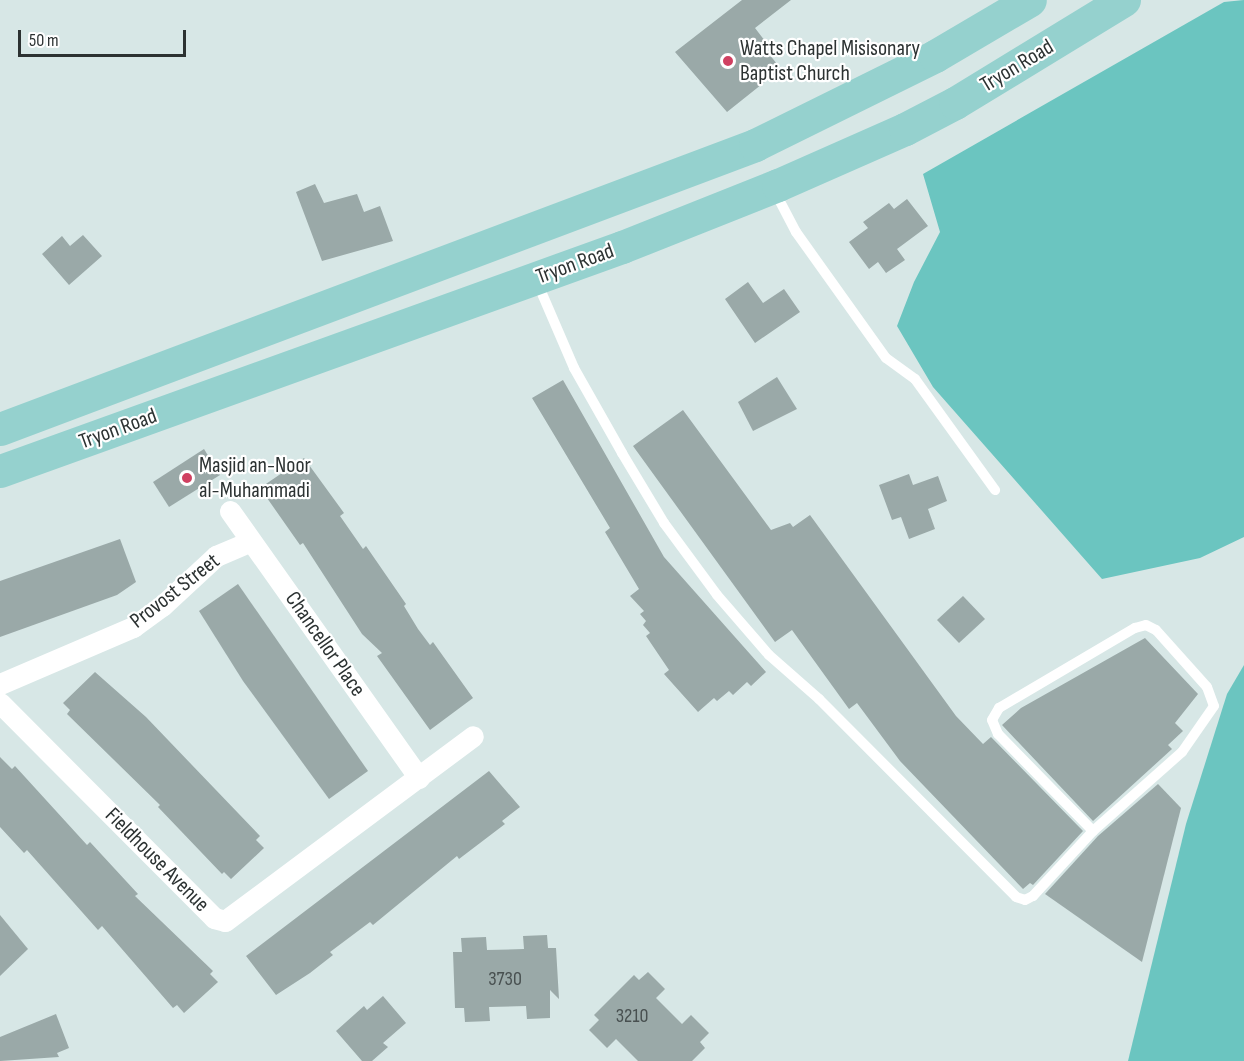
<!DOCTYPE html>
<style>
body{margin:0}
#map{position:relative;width:1244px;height:1061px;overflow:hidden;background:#d7e7e6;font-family:"Sofia Sans Condensed",sans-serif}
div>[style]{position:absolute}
.green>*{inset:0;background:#6bc5c0}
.building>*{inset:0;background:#9aa9a8}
.lane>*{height:10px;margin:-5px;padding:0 5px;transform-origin:5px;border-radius:5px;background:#fff}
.street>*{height:21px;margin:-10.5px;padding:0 10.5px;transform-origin:10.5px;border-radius:10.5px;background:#fff}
.primary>*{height:33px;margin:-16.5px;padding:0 16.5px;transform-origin:16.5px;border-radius:16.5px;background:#95d1ce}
.dots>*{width:16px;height:16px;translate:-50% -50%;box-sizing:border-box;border:3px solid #fff;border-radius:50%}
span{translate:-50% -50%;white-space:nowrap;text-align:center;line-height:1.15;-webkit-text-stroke:4.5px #fff;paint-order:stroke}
.number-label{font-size:20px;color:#485050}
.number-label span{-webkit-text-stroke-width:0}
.poi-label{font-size:22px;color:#2c3232}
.left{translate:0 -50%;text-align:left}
.street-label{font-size:22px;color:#2c3232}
.scale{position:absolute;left:18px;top:30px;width:168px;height:27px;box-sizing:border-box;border:3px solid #2c3232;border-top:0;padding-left:8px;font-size:18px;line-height:21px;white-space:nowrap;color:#2c3232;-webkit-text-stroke:4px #fff;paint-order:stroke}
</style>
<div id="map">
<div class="green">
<i style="clip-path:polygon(1244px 0,1244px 537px,1200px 558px,1102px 579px,933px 387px,897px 326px,914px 282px,940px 232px,923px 174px,1224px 2px)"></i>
<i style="clip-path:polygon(1244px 665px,1244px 1061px,1128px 1061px,1186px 824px,1227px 694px)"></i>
</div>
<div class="building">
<i style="clip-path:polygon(742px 0,791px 0,755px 28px,765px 41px,761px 44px,781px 69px,727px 112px,675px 52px)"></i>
<i style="clip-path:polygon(315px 184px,324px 203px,357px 194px,364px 212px,380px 206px,393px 241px,322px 261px,296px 192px)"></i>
<i style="clip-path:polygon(907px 199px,928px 226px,897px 249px,905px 260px,886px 273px,878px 262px,869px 269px,849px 242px,868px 228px,863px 222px,870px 217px,889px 203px,894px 209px)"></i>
<i style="clip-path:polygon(83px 235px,102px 256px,69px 285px,42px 254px,62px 236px,70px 246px)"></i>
<i style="clip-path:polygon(748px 282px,763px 303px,784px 289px,800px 312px,755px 343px,725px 299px)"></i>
<i style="clip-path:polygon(777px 377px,797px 409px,753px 431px,738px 402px)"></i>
<i style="clip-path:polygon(563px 380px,664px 557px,766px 672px,751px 686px,747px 682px,733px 695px,729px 691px,717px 701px,714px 698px,698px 712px,664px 674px,669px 670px,646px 636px,650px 633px,643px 625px,646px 621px,640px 614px,644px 611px,630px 596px,639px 589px,605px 532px,610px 528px,532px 398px)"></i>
<i style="clip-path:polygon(683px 410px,771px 530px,790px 523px,793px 527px,810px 515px,956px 716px,983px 744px,991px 737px,1083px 831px,1033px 885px,1030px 883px,1023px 889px,900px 761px,857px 703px,849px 709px,792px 630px,775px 642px,633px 446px)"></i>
<i style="clip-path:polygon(204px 449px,220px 475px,169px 507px,153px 482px)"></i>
<i style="clip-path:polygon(304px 458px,344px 513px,340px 516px,363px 549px,366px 546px,406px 604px,404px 606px,418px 629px,430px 645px,433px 642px,473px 698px,430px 730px,377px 656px,382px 653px,362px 634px,303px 543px,300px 545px,260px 488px)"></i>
<i style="clip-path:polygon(909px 474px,913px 485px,938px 476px,947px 501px,928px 509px,935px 529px,909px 539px,901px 517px,892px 520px,879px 485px)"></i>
<i style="clip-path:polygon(120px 539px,136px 582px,117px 595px,0 637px,0 581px)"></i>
<i style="clip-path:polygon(238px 584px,368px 771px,329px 799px,243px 681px,199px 611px)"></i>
<i style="clip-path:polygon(963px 596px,985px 619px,959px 643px,937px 620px)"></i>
<i style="clip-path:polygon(1145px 638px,1198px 694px,1175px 723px,1183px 731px,1168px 745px,1172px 749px,1093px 821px,1002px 725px,1021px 708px)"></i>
<i style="clip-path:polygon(95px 672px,146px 717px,260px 836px,256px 840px,264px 848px,231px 879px,224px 872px,222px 874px,158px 807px,160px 805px,67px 714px,70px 710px,63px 703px)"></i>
<i style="clip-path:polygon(0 757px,12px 769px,15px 766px,87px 845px,90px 842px,138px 894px,135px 896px,213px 971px,210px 974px,218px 982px,184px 1013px,177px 1005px,173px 1008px,102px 926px,98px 930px,27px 850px,24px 853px,0 827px)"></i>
<i style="clip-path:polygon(489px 771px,520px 807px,502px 821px,505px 824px,459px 859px,457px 856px,373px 925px,370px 922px,330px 952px,333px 955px,310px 973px,276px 995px,246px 956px)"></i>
<i style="clip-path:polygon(1158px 784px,1181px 808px,1142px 962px,1045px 894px,1098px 836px)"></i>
<i style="clip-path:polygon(0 915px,28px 949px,0 976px)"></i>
<i style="clip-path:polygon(547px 935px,548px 948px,556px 948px,559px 999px,550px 990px,550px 1018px,527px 1019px,526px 1006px,489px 1007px,490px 1021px,465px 1022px,464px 1008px,455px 1008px,453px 952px,462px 952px,461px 938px,486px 937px,487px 950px,524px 949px,523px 936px)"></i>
<i style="clip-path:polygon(648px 972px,665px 989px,656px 998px,682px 1024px,691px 1015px,709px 1033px,700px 1042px,705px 1048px,692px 1061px,638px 1061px,616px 1039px,607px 1048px,589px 1030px,599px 1020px,594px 1015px,634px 975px,639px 980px)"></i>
<i style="clip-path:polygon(383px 996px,406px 1023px,383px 1043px,388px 1047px,372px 1061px,362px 1061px,336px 1031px,364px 1006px,367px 1010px)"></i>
<i style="clip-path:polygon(56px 1014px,69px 1048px,57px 1053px,59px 1057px,0 1061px,0 1037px)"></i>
</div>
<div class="lane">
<i style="left:774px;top:190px;width:47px;rotate:62.4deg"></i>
<i style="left:796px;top:232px;width:155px;rotate:54.5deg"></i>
<i style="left:886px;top:358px;width:36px;rotate:36deg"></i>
<i style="left:915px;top:379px;width:137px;rotate:54.2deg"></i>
<i style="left:537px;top:282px;width:94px;rotate:66.7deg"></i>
<i style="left:574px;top:368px;width:98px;rotate:60.5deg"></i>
<i style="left:622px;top:453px;width:82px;rotate:59deg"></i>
<i style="left:664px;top:523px;width:89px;rotate:53.6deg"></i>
<i style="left:717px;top:595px;width:79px;rotate:49.1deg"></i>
<i style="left:769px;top:655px;width:67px;rotate:41.3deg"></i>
<i style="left:819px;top:699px;width:279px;rotate:45.1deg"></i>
<i style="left:1016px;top:897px;width:9px;rotate:18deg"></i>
<i style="left:1025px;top:900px;width:9px;rotate:-27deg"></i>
<i style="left:1033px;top:896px;width:88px;rotate:-47.3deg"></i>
<i style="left:1093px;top:831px;width:136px;rotate:-134.4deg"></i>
<i style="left:998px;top:734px;width:15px;rotate:-113deg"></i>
<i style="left:992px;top:720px;width:14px;rotate:-60deg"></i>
<i style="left:999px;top:708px;width:158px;rotate:-30.5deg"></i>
<i style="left:1135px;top:628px;width:11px;rotate:-15deg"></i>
<i style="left:1146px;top:625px;width:11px;rotate:27deg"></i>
<i style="left:1156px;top:630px;width:76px;rotate:48.2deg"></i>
<i style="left:1207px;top:687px;width:20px;rotate:70deg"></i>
<i style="left:1214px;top:706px;width:56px;rotate:124.8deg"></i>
<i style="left:1182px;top:752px;width:119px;rotate:138.4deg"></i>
</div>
<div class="street">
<i style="left:230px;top:511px;width:327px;rotate:54.7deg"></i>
<i style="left:0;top:684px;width:145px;rotate:-23.2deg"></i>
<i style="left:133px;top:627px;width:36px;rotate:-36deg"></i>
<i style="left:162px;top:606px;width:74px;rotate:-42.8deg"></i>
<i style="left:216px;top:556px;width:38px;rotate:-23deg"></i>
<i style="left:0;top:703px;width:303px;rotate:45.1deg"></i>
<i style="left:214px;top:918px;width:11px;rotate:15deg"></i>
<i style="left:225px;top:921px;width:309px;rotate:-36.7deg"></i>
</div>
<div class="primary">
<i style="left:0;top:429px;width:807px;rotate:-20.61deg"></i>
<i style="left:755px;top:145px;width:201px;rotate:-26.3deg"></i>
<i style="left:935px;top:56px;width:110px;rotate:-30.5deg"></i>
<i style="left:0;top:471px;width:661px;rotate:-19.81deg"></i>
<i style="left:622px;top:247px;width:168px;rotate:-21.7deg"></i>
<i style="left:778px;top:185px;width:139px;rotate:-23.8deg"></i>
<i style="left:905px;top:129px;width:56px;rotate:-27.5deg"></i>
<i style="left:955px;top:103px;width:198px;rotate:-31.4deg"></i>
</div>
<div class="dots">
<i style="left:728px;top:61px;background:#d04061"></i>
<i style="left:187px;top:478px;background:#d04061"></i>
</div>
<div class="number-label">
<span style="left:505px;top:979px">3730</span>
<span style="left:632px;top:1016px">3210</span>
</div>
<div class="poi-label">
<span class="left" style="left:740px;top:61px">Watts Chapel Misisonary<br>Baptist Church</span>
<span class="left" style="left:199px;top:478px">Masjid an-Noor<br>al-Muhammadi</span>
</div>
<div class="street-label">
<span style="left:1017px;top:66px;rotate:-31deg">Tryon Road</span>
<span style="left:575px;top:264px;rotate:-20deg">Tryon Road</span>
<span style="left:118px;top:429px;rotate:-20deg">Tryon Road</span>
<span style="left:175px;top:591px;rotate:-38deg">Provost Street</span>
<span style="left:325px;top:644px;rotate:55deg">Chancellor Place</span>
<span style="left:157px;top:860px;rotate:45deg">Fieldhouse Avenue</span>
</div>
<div class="scale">50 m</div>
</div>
